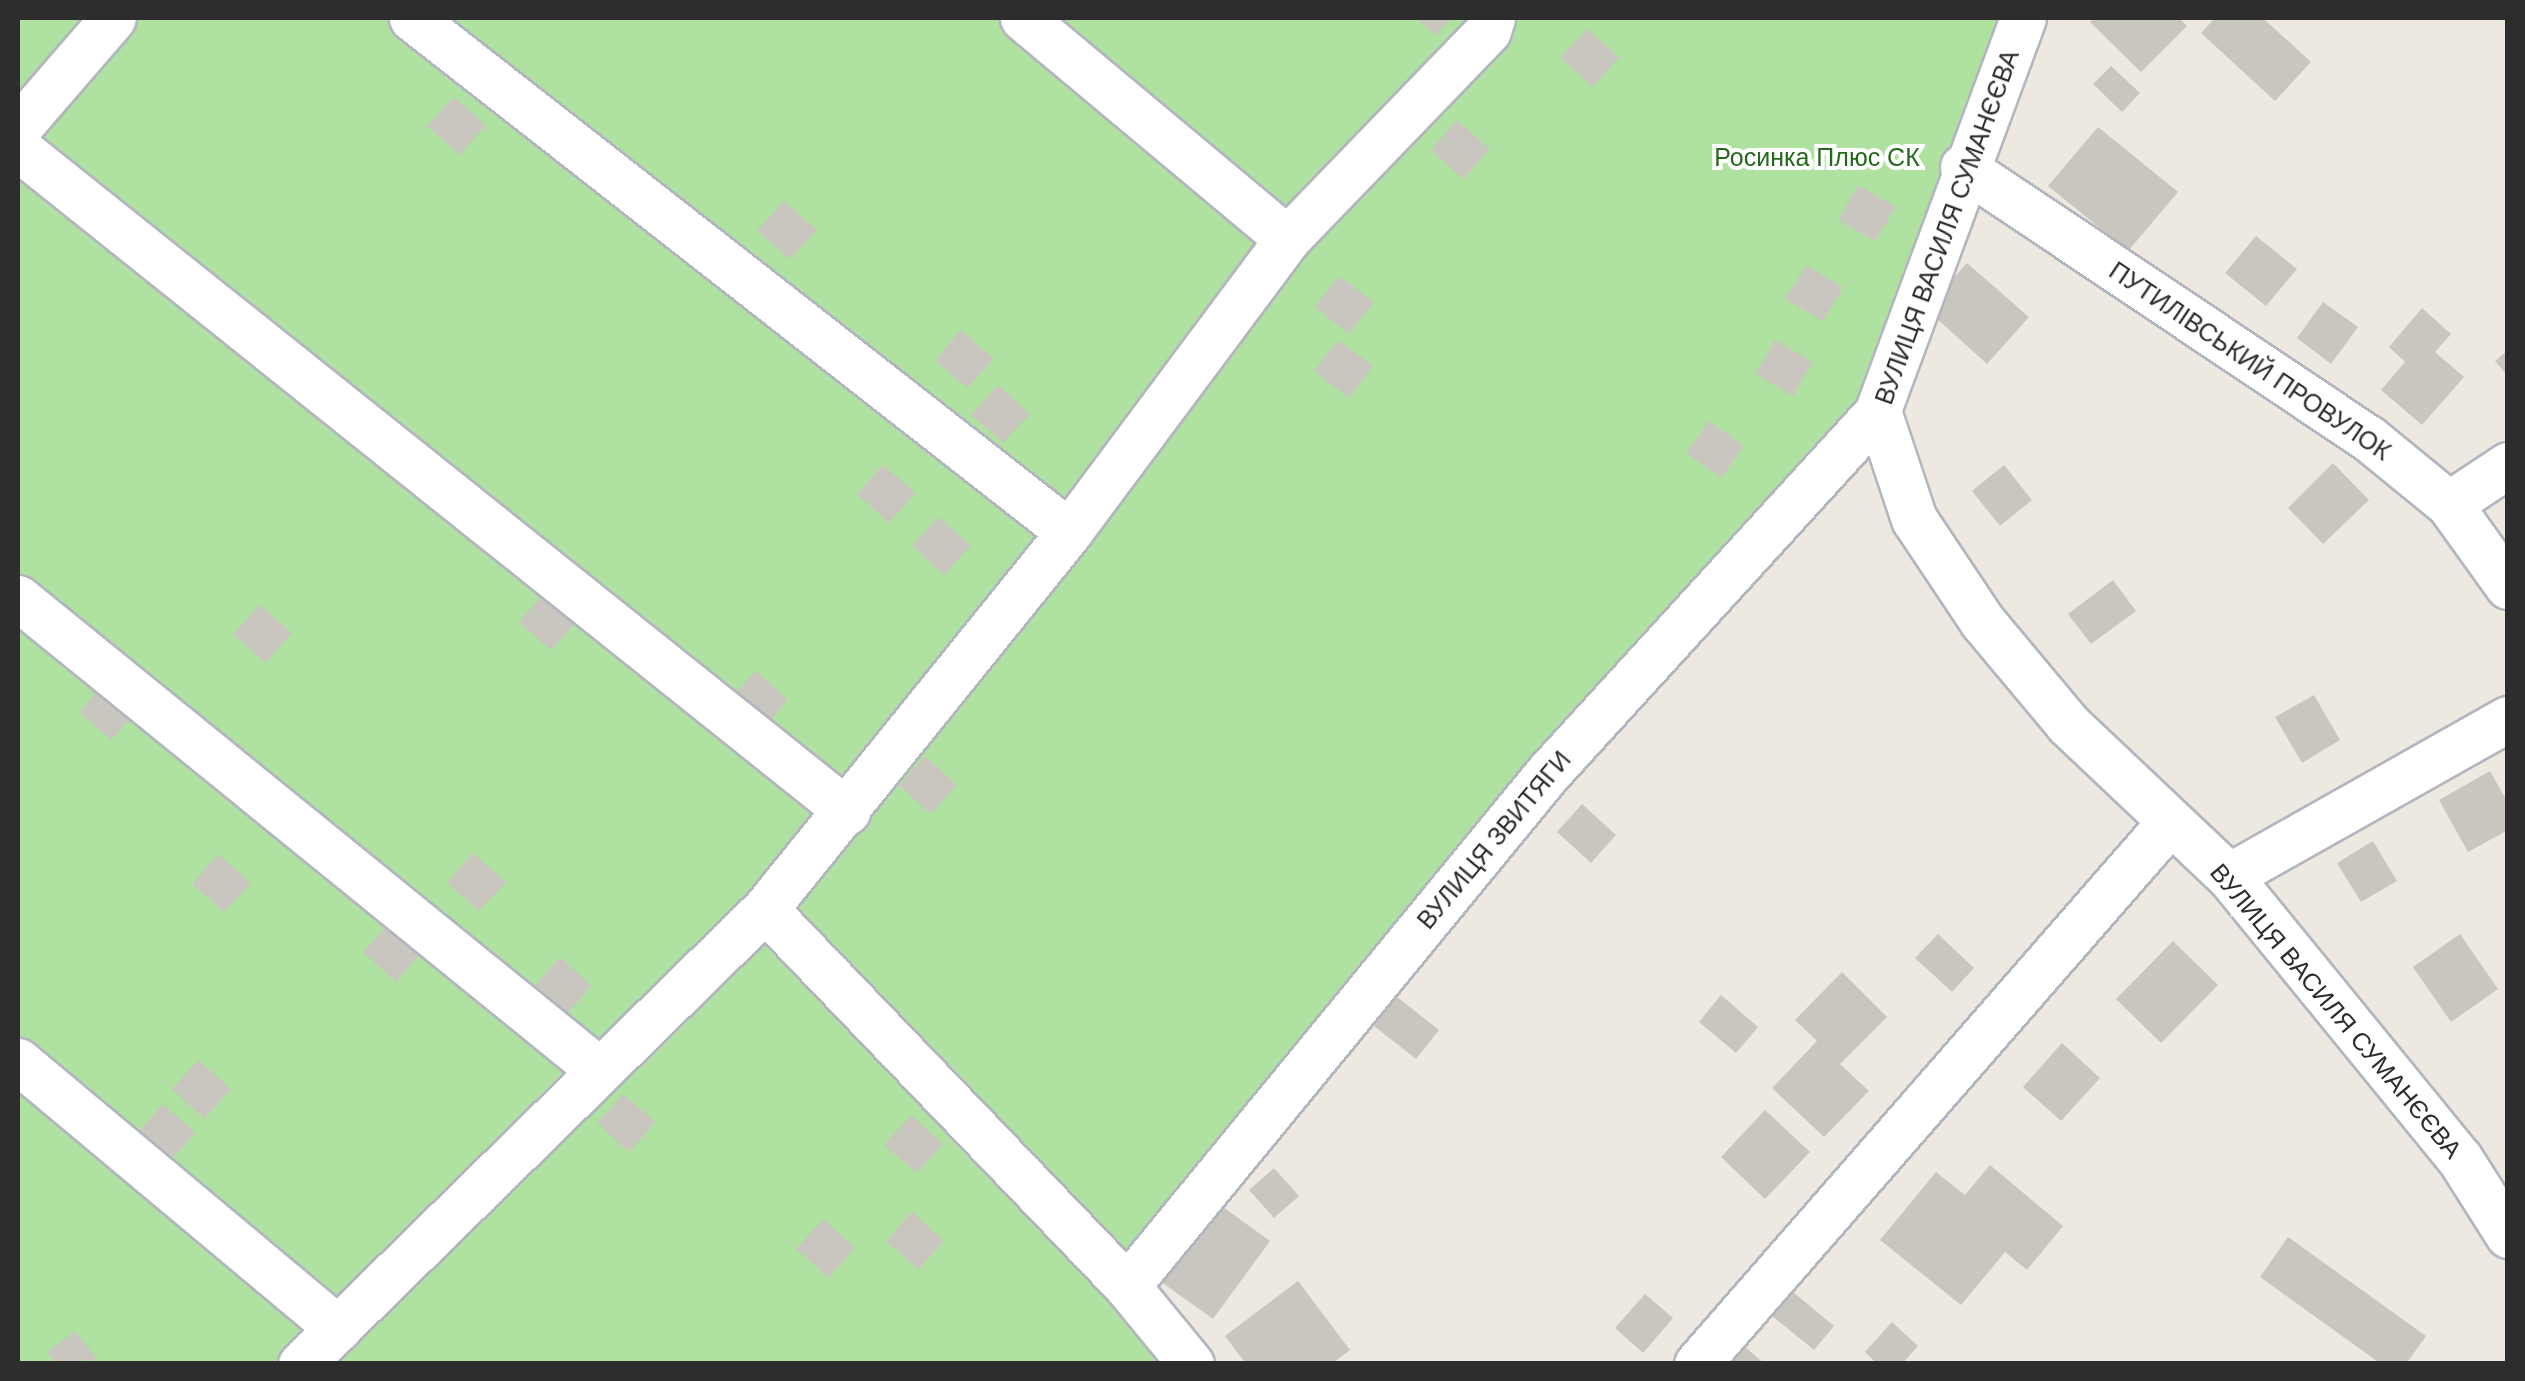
<!DOCTYPE html>
<meta charset="utf-8">
<style>
body{margin:0}
#map{position:relative;width:2525px;height:1381px;overflow:hidden;background:#eee9e0;font-family:Helvetica,sans-serif}
div>[style]{position:absolute}
.green>*{inset:0;background:#afe1a0}
.building>*{inset:0;background:#c9c6bf}
.roads{filter:drop-shadow(2px 0 #b3b5bf) drop-shadow(-2px 0 #b3b5bf) drop-shadow(0 2px #b3b5bf) drop-shadow(0 -2px #b3b5bf)}
.minor>*{height:45px;margin:-22.5px;padding:0 22.5px;transform-origin:22.5px;border-radius:22.5px;background:#fff}
span{translate:-50% -50%;white-space:nowrap;text-align:center;line-height:1.15;-webkit-text-stroke:8px #fff;paint-order:stroke}
.park-label{font-size:25px;color:#26681e}
.street-label{font-size:25px;color:#2d2d2d}
.frame{position:absolute;inset:0;border:20px solid #2d2d2d;pointer-events:none}
</style>
<div id="map">
<div class="green">
<i style="clip-path:polygon(18px 18px,2023px 18px,1878px 411px,1127px 1285px,1191px 1364px,18px 1363px)"></i>
</div>
<div class="building">
<i style="clip-path:polygon(1416px 18px,1452px 18px,1436px 35px)"></i>
<i style="clip-path:polygon(2095px 18px,2179px 18px,2187px 26px,2141px 72px,2090px 22px)"></i>
<i style="clip-path:polygon(2215px 18px,2263px 18px,2311px 62px,2275px 101px,2201px 33px)"></i>
<i style="clip-path:polygon(1587px 29px,1619px 57px,1593px 87px,1560px 58px)"></i>
<i style="clip-path:polygon(2111px 66px,2140px 93px,2122px 112px,2093px 84px)"></i>
<i style="clip-path:polygon(454px 97px,486px 125px,460px 155px,427px 126px)"></i>
<i style="clip-path:polygon(1457px 120px,1490px 149px,1463px 179px,1431px 150px)"></i>
<i style="clip-path:polygon(2098px 127px,2178px 192px,2128px 251px,2048px 186px)"></i>
<i style="clip-path:polygon(1858px 185px,1896px 207px,1875px 241px,1838px 220px)"></i>
<i style="clip-path:polygon(784px 201px,817px 230px,790px 259px,757px 231px)"></i>
<i style="clip-path:polygon(2256px 236px,2297px 269px,2266px 306px,2225px 273px)"></i>
<i style="clip-path:polygon(1967px 263px,2029px 317px,1987px 364px,1926px 309px)"></i>
<i style="clip-path:polygon(1806px 265px,1843px 287px,1823px 321px,1785px 299px)"></i>
<i style="clip-path:polygon(1339px 276px,1374px 302px,1349px 334px,1315px 307px)"></i>
<i style="clip-path:polygon(2323px 302px,2358px 327px,2331px 364px,2297px 338px)"></i>
<i style="clip-path:polygon(2422px 308px,2451px 334px,2435px 352px,2464px 377px,2422px 425px,2381px 390px,2405px 362px,2389px 347px)"></i>
<i style="clip-path:polygon(961px 330px,994px 359px,967px 388px,935px 360px)"></i>
<i style="clip-path:polygon(1338px 340px,1373px 366px,1349px 398px,1314px 371px)"></i>
<i style="clip-path:polygon(1775px 340px,1813px 362px,1793px 396px,1755px 374px)"></i>
<i style="clip-path:polygon(2508px 350px,2508px 376px,2495px 361px)"></i>
<i style="clip-path:polygon(998px 385px,1030px 414px,1003px 443px,971px 415px)"></i>
<i style="clip-path:polygon(1709px 421px,1744px 446px,1721px 478px,1686px 453px)"></i>
<i style="clip-path:polygon(2333px 463px,2369px 500px,2323px 544px,2288px 508px)"></i>
<i style="clip-path:polygon(883px 465px,916px 493px,889px 523px,857px 494px)"></i>
<i style="clip-path:polygon(2004px 465px,2032px 500px,2000px 526px,1972px 491px)"></i>
<i style="clip-path:polygon(938px 517px,971px 545px,944px 575px,912px 546px)"></i>
<i style="clip-path:polygon(2113px 580px,2136px 611px,2091px 644px,2068px 614px)"></i>
<i style="clip-path:polygon(546px 591px,578px 621px,551px 650px,519px 622px)"></i>
<i style="clip-path:polygon(260px 605px,292px 633px,266px 663px,233px 634px)"></i>
<i style="clip-path:polygon(756px 671px,788px 700px,762px 730px,729px 700px)"></i>
<i style="clip-path:polygon(105px 682px,138px 711px,111px 740px,79px 712px)"></i>
<i style="clip-path:polygon(2314px 695px,2340px 740px,2302px 763px,2275px 717px)"></i>
<i style="clip-path:polygon(925px 756px,957px 785px,931px 814px,899px 786px)"></i>
<i style="clip-path:polygon(2490px 771px,2508px 803px,2508px 830px,2468px 852px,2439px 800px)"></i>
<i style="clip-path:polygon(1582px 804px,1616px 835px,1591px 863px,1557px 832px)"></i>
<i style="clip-path:polygon(2373px 841px,2397px 881px,2361px 902px,2337px 863px)"></i>
<i style="clip-path:polygon(473px 853px,506px 882px,479px 911px,447px 883px)"></i>
<i style="clip-path:polygon(218px 854px,251px 883px,224px 912px,192px 884px)"></i>
<i style="clip-path:polygon(390px 923px,422px 952px,396px 982px,363px 952px)"></i>
<i style="clip-path:polygon(1938px 934px,1974px 968px,1952px 992px,1915px 958px)"></i>
<i style="clip-path:polygon(2460px 934px,2498px 989px,2451px 1022px,2413px 967px)"></i>
<i style="clip-path:polygon(2173px 941px,2218px 985px,2161px 1043px,2116px 999px)"></i>
<i style="clip-path:polygon(560px 957px,592px 986px,565px 1016px,534px 987px)"></i>
<i style="clip-path:polygon(1842px 972px,1887px 1017px,1840px 1064px,1869px 1091px,1824px 1137px,1772px 1088px,1817px 1041px,1795px 1020px)"></i>
<i style="clip-path:polygon(1721px 995px,1758px 1027px,1736px 1053px,1699px 1022px)"></i>
<i style="clip-path:polygon(1397px 997px,1439px 1030px,1416px 1059px,1374px 1026px)"></i>
<i style="clip-path:polygon(2062px 1043px,2100px 1078px,2061px 1121px,2023px 1087px)"></i>
<i style="clip-path:polygon(198px 1060px,231px 1089px,204px 1119px,172px 1089px)"></i>
<i style="clip-path:polygon(623px 1094px,656px 1122px,629px 1152px,597px 1123px)"></i>
<i style="clip-path:polygon(163px 1104px,196px 1133px,169px 1162px,137px 1134px)"></i>
<i style="clip-path:polygon(1765px 1110px,1810px 1152px,1765px 1199px,1721px 1157px)"></i>
<i style="clip-path:polygon(911px 1115px,943px 1144px,917px 1173px,884px 1145px)"></i>
<i style="clip-path:polygon(1990px 1165px,2063px 1226px,2027px 1270px,2005px 1252px,1961px 1305px,1880px 1240px,1936px 1172px,1965px 1195px)"></i>
<i style="clip-path:polygon(1274px 1168px,1299px 1196px,1274px 1218px,1249px 1190px)"></i>
<i style="clip-path:polygon(1216px 1202px,1270px 1241px,1213px 1319px,1160px 1281px)"></i>
<i style="clip-path:polygon(912px 1212px,944px 1241px,918px 1270px,886px 1241px)"></i>
<i style="clip-path:polygon(823px 1219px,855px 1248px,829px 1278px,796px 1249px)"></i>
<i style="clip-path:polygon(2288px 1237px,2426px 1336px,2406px 1364px,2381px 1364px,2260px 1277px)"></i>
<i style="clip-path:polygon(1298px 1281px,1350px 1350px,1332px 1364px,1246px 1364px,1225px 1336px)"></i>
<i style="clip-path:polygon(1786px 1286px,1834px 1326px,1814px 1350px,1766px 1311px)"></i>
<i style="clip-path:polygon(1645px 1294px,1673px 1318px,1643px 1353px,1615px 1328px)"></i>
<i style="clip-path:polygon(1892px 1322px,1918px 1346px,1902px 1364px,1877px 1364px,1865px 1352px)"></i>
<i style="clip-path:polygon(75px 1331px,97px 1359px,56px 1364px,47px 1352px)"></i>
<i style="clip-path:polygon(1744px 1346px,1765px 1364px,1730px 1364px)"></i>
</div>
<div class="roads">
<div class="minor">
<i style="left:412px;top:18px;width:834px;rotate:38.04deg"></i>
<i style="left:1023px;top:18px;width:344px;rotate:39.9deg"></i>
<i style="left:2023px;top:18px;width:419px;rotate:110.3deg"></i>
<i style="left:1878px;top:411px;width:114px;rotate:71.6deg"></i>
<i style="left:1914px;top:519px;width:123px;rotate:56.3deg"></i>
<i style="left:1982px;top:621px;width:134px;rotate:50.1deg"></i>
<i style="left:2068px;top:724px;width:221px;rotate:43.4deg"></i>
<i style="left:2229px;top:876px;width:365px;rotate:50.8deg"></i>
<i style="left:2460px;top:1159px;width:90px;rotate:57.7deg"></i>
<i style="left:18px;top:128px;width:145px;rotate:-49.2deg"></i>
<i style="left:18px;top:148px;width:1062px;rotate:38.65deg"></i>
<i style="left:1963px;top:167px;width:486px;rotate:33.8deg"></i>
<i style="left:2367px;top:437px;width:106px;rotate:39.3deg"></i>
<i style="left:2449px;top:504px;width:101px;rotate:54.3deg"></i>
<i style="left:2449px;top:504px;width:71px;rotate:-33.5deg"></i>
<i style="left:18px;top:598px;width:749px;rotate:39.09deg"></i>
<i style="left:2229px;top:876px;width:320px;rotate:-29.4deg"></i>
<i style="left:765px;top:909px;width:523px;rotate:46.16deg"></i>
<i style="left:1127px;top:1286px;width:101px;rotate:50.6deg"></i>
<i style="left:18px;top:1061px;width:417px;rotate:39.9deg"></i>
<i style="left:1127px;top:1286px;width:662px;rotate:-50.64deg"></i>
<i style="left:1547px;top:774px;width:491px;rotate:-47.6deg"></i>
<i style="left:301px;top:1364px;width:650px;rotate:-44.44deg"></i>
<i style="left:765px;top:909px;width:484px;rotate:-51.1deg"></i>
<i style="left:1069px;top:532px;width:365px;rotate:-53.3deg"></i>
<i style="left:1287px;top:239px;width:289px;rotate:-46deg"></i>
<i style="left:1488px;top:31px;width:14px;rotate:-73deg"></i>
<i style="left:1697px;top:1364px;width:719px;rotate:-48.89deg"></i>
</div>
</div>
<div class="park-label">
<span style="left:1817px;top:157px">Росинка Плюс СК</span>
</div>
<div class="street-label">
<span style="left:1947px;top:227px;rotate:-70deg">ВУЛИЦЯ ВАСИЛЯ СУМАНЄЄВА</span>
<span style="left:2250px;top:361px;rotate:34deg">ПУТИЛІВСЬКИЙ ПРОВУЛОК</span>
<span style="left:1494px;top:840px;rotate:-50deg">ВУЛИЦЯ ЗВИТЯГИ</span>
<span style="left:2336px;top:1011px;rotate:50deg">ВУЛИЦЯ ВАСИЛЯ СУМАНЄЄВА</span>
</div>
<div class="frame"></div>
</div>
